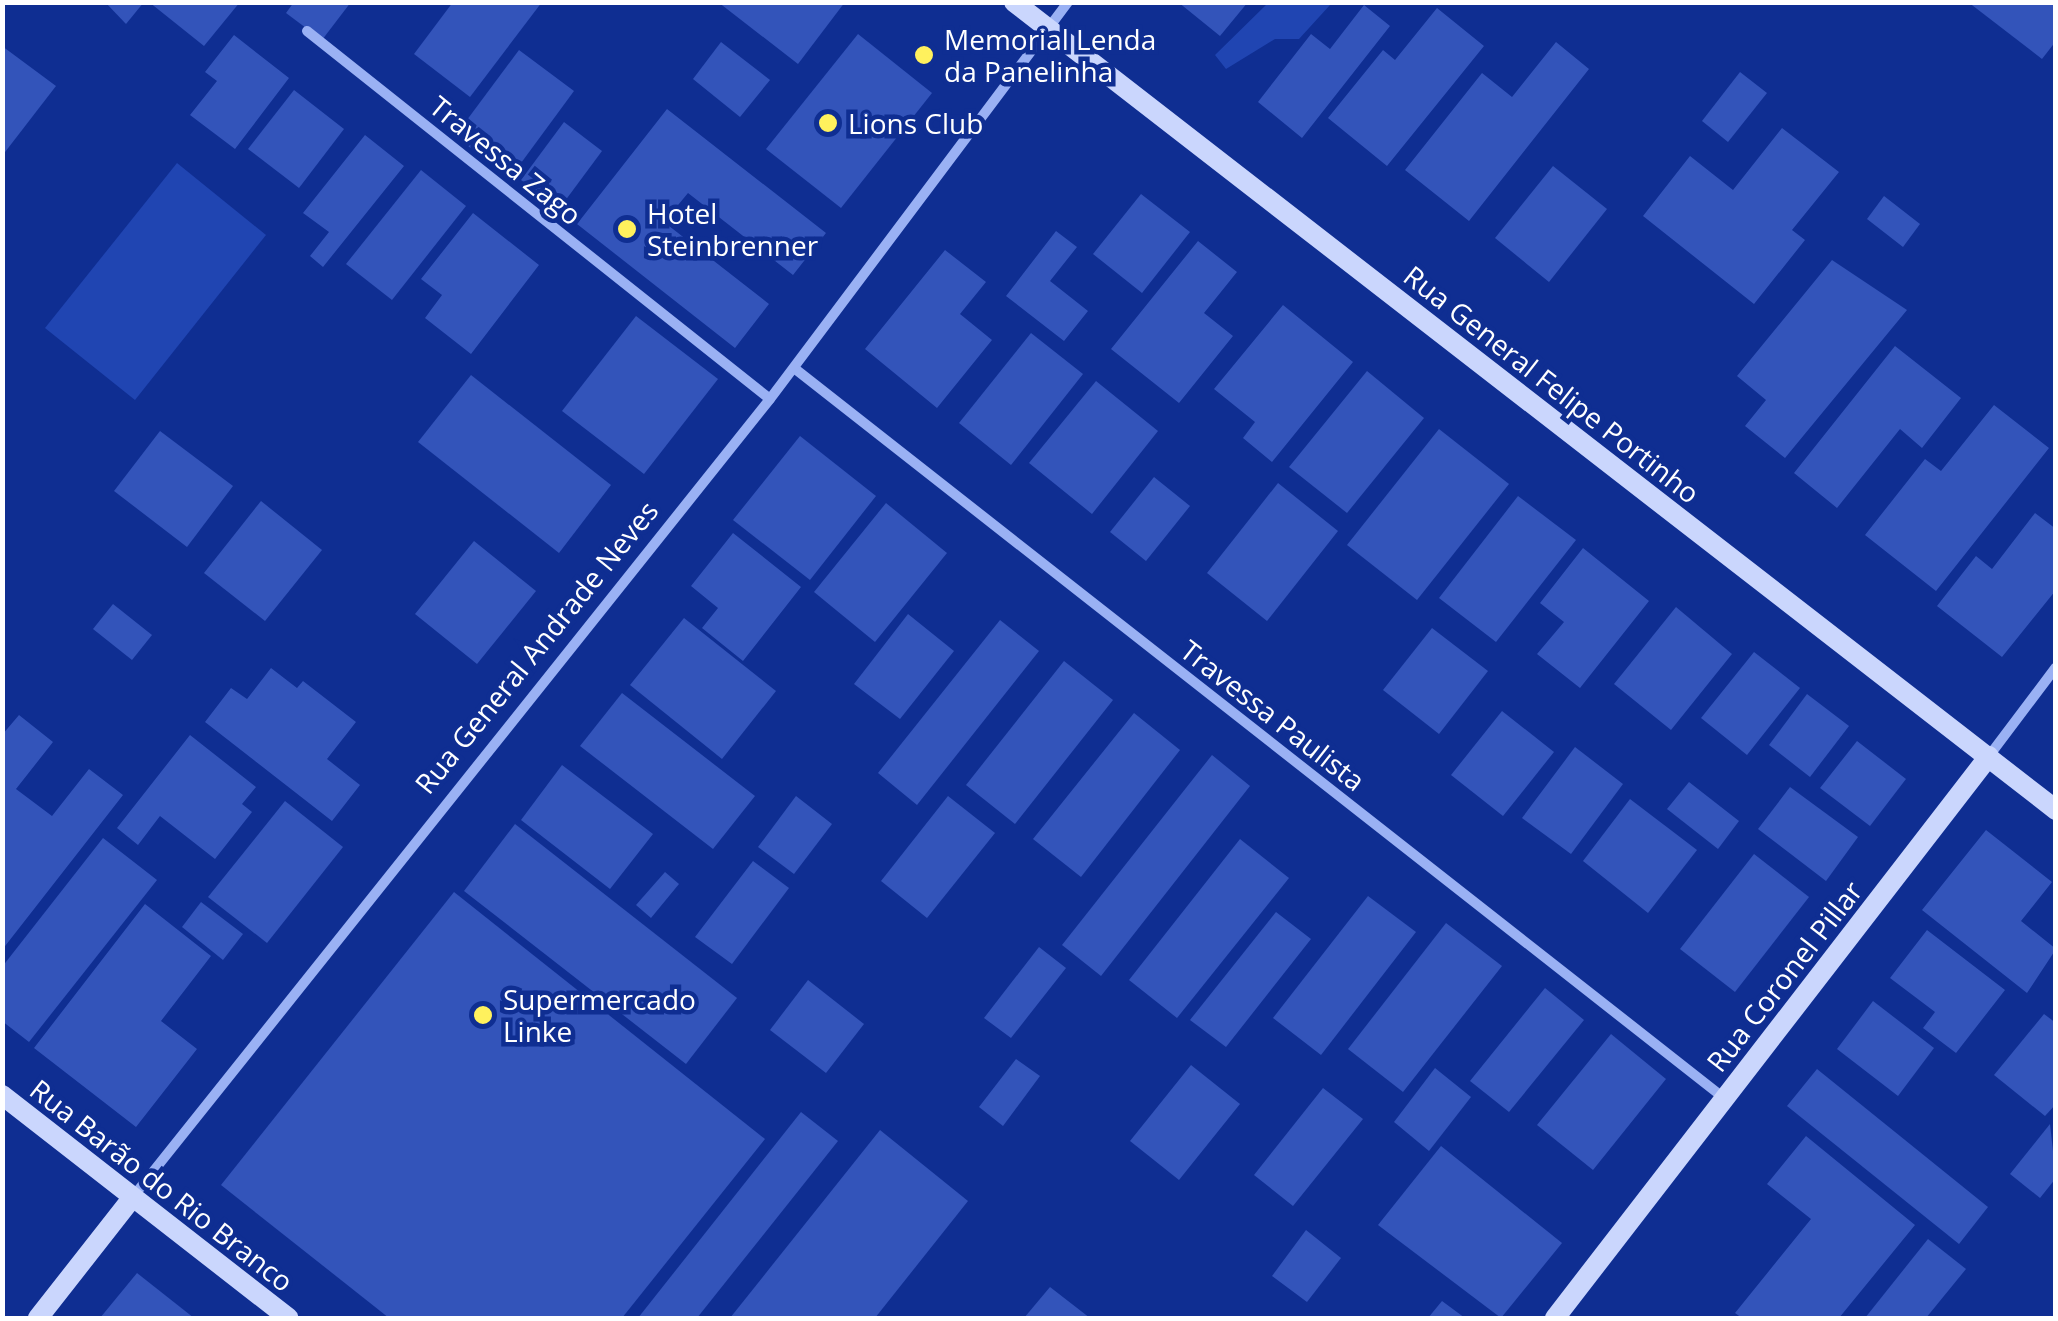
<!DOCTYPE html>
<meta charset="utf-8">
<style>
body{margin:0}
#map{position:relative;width:2058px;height:1321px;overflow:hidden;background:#0f2e92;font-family:"Open Sans",sans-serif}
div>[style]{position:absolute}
.green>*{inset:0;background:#2045b2}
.building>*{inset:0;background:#3354ba}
.street>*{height:10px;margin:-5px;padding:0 5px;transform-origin:5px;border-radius:5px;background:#9ab1f4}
.secondary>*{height:20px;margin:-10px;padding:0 10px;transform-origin:10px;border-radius:10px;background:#cad6fd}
.dots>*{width:28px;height:28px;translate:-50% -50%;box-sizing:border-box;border:5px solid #0f2e92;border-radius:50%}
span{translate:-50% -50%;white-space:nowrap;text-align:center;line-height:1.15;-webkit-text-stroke:9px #0f2e92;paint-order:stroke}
.poi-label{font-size:28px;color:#fff}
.left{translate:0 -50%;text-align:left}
.street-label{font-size:28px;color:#fff}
.frame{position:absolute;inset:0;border:5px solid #fff;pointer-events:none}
</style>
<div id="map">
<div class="green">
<i style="clip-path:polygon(1268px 3px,1268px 2px,1358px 3px,1330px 5px,1299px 39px,1275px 39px,1226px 69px,1215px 55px)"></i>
<i style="clip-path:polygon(177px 163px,266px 235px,135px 400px,45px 328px)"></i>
</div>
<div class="building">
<i style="clip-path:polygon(105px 2px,144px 2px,126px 24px)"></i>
<i style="clip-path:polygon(149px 2px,240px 2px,204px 46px)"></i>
<i style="clip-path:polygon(294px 2px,351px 2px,322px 40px,286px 13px)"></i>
<i style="clip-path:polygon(453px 2px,542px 2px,470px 97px,414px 54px)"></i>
<i style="clip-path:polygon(718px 2px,845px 2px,798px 64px)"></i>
<i style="clip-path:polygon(1178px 2px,1248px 2px,1220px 36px)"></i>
<i style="clip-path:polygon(1968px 2px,2056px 2px,2056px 41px,2042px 59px)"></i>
<i style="clip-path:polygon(1364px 5px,1390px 26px,1302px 138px,1258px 102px,1311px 34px,1330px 49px)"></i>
<i style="clip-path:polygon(1437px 8px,1484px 46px,1387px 166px,1328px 118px,1383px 50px,1395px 60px)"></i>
<i style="clip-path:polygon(858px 34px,932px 93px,841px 208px,766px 149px)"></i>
<i style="clip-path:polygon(234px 35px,289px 78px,235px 149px,190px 115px,217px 81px,205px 72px)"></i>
<i style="clip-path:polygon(721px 42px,770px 80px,740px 117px,693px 79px)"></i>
<i style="clip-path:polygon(1556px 42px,1589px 69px,1469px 221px,1405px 170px,1482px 73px,1512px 97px)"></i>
<i style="clip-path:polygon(2px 46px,56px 86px,2px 156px)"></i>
<i style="clip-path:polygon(519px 50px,574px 91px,510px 178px,455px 136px)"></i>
<i style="clip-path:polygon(1740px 72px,1767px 93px,1728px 142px,1702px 121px)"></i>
<i style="clip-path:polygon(294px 90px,344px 129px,299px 188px,248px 149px)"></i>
<i style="clip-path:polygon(667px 109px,826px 233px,793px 275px,688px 193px,664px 222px,769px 304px,735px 348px,577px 224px)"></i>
<i style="clip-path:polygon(564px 122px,602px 151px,559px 209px,521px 180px)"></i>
<i style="clip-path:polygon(1782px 128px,1839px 172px,1792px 230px,1805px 240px,1754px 304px,1643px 216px,1690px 156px,1733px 190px)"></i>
<i style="clip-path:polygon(365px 135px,404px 166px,323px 267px,310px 256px,329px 232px,303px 213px)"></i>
<i style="clip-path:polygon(1553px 166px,1607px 209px,1549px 282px,1495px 238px)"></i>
<i style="clip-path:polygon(421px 170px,466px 206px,392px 300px,346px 264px)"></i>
<i style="clip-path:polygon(1141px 194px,1190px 232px,1142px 293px,1093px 254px)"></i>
<i style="clip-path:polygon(1884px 196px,1920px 224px,1903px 247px,1867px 219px)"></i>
<i style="clip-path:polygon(473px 213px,539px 265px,471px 354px,425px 318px,442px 295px,421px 279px)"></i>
<i style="clip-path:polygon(1056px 231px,1077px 247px,1050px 281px,1088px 311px,1064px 341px,1006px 296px)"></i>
<i style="clip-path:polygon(1198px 241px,1237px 272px,1204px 313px,1233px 336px,1179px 403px,1111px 349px)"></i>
<i style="clip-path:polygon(945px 250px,986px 282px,960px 314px,992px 340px,937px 408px,865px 349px)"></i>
<i style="clip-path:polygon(1832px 260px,1907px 310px,1785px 458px,1745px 426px,1766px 400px,1737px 376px)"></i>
<i style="clip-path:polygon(1283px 305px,1353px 362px,1272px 462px,1243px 438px,1255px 422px,1214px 389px)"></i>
<i style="clip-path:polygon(636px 316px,718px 379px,644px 474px,562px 411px)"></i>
<i style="clip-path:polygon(1031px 333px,1083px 374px,1011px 465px,959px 423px)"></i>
<i style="clip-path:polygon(1895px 346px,1961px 398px,1922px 448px,1900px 429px,1837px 508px,1794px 473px)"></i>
<i style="clip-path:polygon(1367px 371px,1424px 418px,1347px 513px,1289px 467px)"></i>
<i style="clip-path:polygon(471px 375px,611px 485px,559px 553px,418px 442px)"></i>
<i style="clip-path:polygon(1096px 381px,1158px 431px,1092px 514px,1029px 463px)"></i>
<i style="clip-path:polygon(1994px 405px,2049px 448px,1936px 591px,1865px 535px,1925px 459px,1941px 471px)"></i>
<i style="clip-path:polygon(1439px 429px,1509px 484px,1417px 600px,1347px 545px)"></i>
<i style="clip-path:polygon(160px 431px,233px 486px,187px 547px,114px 491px)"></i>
<i style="clip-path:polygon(800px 436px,876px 496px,810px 580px,733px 520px)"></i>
<i style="clip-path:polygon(1154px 477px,1190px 506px,1146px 561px,1110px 532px)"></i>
<i style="clip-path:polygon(1278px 483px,1338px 531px,1267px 621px,1207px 573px)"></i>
<i style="clip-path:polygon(1518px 496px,1576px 540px,1496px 642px,1439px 598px)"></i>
<i style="clip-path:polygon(261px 501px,322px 550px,265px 621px,204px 573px)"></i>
<i style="clip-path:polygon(886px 503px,947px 553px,875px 642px,814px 592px)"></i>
<i style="clip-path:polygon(2035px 513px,2056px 529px,2056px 590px,2002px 657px,1937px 606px,1976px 556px,1992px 569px)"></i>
<i style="clip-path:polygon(733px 533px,801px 587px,743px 661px,702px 628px,718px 608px,691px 586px)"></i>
<i style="clip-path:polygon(474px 541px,536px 591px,477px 664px,415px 614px)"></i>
<i style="clip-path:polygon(1583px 548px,1649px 601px,1580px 688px,1537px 654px,1564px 622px,1540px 603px)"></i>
<i style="clip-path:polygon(113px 604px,152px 635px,132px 660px,93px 629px)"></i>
<i style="clip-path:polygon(1676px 607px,1732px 654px,1671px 730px,1614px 684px)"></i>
<i style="clip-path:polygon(908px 614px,954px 651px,900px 719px,854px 684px)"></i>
<i style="clip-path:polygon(684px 618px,776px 691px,722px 759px,630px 685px)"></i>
<i style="clip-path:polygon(1000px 620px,1039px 651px,917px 805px,878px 773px)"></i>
<i style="clip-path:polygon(1432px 628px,1488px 671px,1439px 734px,1383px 690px)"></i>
<i style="clip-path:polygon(1754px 652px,1800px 688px,1747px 755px,1701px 718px)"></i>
<i style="clip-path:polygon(1064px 661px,1113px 700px,1015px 824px,966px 785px)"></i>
<i style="clip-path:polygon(271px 668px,297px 688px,303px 681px,356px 722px,327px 759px,360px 785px,332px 821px,205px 722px,231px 688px,247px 699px)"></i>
<i style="clip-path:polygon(622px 693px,755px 796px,713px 849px,580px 746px)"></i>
<i style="clip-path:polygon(1807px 694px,1849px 726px,1810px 777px,1769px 745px)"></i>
<i style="clip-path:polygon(1502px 711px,1554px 752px,1503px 816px,1451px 775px)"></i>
<i style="clip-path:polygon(1134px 713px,1180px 750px,1081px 877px,1033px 839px)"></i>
<i style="clip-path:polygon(19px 715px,53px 742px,16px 789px,52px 816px,89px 769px,123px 795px,2px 950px,2px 735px)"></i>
<i style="clip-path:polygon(190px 735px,256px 787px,242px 804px,252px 812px,215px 859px,160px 816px,138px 845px,117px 828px)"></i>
<i style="clip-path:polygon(1857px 741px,1906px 779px,1870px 826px,1820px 788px)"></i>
<i style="clip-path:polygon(1575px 747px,1623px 784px,1571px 854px,1522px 818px)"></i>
<i style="clip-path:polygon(1212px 755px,1250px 786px,1101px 976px,1062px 945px)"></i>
<i style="clip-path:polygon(562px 765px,653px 834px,610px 889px,521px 820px)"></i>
<i style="clip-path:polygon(1689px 782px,1739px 821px,1718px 849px,1667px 809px)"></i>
<i style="clip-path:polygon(1790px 787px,1858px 837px,1826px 881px,1758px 829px)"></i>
<i style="clip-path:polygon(796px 796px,832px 824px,794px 874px,758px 847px)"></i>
<i style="clip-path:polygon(948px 796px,995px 833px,927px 918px,881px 881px)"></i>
<i style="clip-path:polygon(1630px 799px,1697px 850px,1648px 913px,1583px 861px)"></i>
<i style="clip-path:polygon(285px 801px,343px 847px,267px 943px,208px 897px)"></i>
<i style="clip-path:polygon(515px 824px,737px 998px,686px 1064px,464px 891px)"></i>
<i style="clip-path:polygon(1986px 830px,2052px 882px,2021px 921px,2056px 949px,2027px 993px,1922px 910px)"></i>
<i style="clip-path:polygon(103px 838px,157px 880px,29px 1042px,2px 1021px,2px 967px)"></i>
<i style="clip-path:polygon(1240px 839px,1289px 878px,1177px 1018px,1129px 980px)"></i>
<i style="clip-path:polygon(1754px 854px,1809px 897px,1735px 992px,1680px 949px)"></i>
<i style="clip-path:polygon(753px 861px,789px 888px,732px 964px,695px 937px)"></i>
<i style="clip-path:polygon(665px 872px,679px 884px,651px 918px,636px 905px)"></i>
<i style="clip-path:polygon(454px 892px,765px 1139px,622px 1318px,389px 1318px,221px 1185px)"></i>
<i style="clip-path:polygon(1368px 896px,1416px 932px,1321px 1055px,1273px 1018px)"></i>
<i style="clip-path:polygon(201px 902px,243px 934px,223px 960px,182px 927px)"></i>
<i style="clip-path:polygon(145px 904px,211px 956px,161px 1021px,197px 1049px,136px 1127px,34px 1048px)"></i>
<i style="clip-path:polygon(1276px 912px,1311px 939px,1226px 1047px,1190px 1020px)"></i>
<i style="clip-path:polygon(1446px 923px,1502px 966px,1403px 1092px,1348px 1049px)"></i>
<i style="clip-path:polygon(1927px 930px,2005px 990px,1956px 1053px,1923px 1028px,1935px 1012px,1890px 978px)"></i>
<i style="clip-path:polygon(1039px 947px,1066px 968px,1011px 1038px,984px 1018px)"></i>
<i style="clip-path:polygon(808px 980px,864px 1024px,826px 1073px,770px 1030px)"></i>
<i style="clip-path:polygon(1545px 988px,1584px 1020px,1509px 1112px,1470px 1081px)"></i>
<i style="clip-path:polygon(1873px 1001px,1934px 1048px,1898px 1096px,1837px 1049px)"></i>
<i style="clip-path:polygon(2044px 1014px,2056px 1023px,2056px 1104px,2045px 1116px,1994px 1075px)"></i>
<i style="clip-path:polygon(1611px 1034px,1666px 1079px,1593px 1170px,1537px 1125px)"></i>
<i style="clip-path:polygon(1016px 1059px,1040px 1076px,1003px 1126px,979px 1107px)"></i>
<i style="clip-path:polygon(1191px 1065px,1240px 1104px,1179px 1180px,1130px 1141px)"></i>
<i style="clip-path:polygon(1435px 1068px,1471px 1097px,1429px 1151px,1394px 1122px)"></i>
<i style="clip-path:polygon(1817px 1069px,1988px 1207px,1959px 1244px,1787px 1106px)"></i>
<i style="clip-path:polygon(1323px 1088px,1363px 1119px,1293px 1206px,1254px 1175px)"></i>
<i style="clip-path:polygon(801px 1112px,838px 1141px,697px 1318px,638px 1318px)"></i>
<i style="clip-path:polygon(2050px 1124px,2056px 1178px,2040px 1198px,2010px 1174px)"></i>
<i style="clip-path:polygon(880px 1130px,968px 1201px,875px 1318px,730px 1318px)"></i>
<i style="clip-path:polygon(1806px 1136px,1915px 1225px,1839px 1318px,1742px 1318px,1735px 1313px,1811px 1219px,1767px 1184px)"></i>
<i style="clip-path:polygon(1441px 1146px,1562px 1243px,1501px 1318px,1378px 1225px)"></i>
<i style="clip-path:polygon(1306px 1230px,1341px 1258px,1307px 1302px,1272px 1276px)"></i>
<i style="clip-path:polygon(1928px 1239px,1966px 1269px,1926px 1318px,1865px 1318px)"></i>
<i style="clip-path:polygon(137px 1273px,194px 1318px,100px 1318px)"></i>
<i style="clip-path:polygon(1050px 1287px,1090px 1318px,1024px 1318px)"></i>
<i style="clip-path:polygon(1442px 1301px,1465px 1318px,1428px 1318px)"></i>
</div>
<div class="street">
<i style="left:307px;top:31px;width:591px;rotate:38.48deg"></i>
<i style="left:794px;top:368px;width:1182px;rotate:38.13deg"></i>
<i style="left:1989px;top:756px;width:111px;rotate:-53deg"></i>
<i style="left:132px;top:1198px;width:1022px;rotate:-51.39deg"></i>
<i style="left:770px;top:399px;width:496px;rotate:-53.1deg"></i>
</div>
<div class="secondary">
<i style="left:1014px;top:2px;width:1319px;rotate:37.79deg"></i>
<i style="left:2px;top:1095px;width:363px;rotate:37.9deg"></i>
<i style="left:38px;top:1318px;width:152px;rotate:-51.9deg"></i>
<i style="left:1555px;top:1318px;width:710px;rotate:-52.32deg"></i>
</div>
<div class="dots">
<i style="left:924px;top:55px;background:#fff15d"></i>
<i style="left:828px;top:123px;background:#fff15d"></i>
<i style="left:627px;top:229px;background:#fff15d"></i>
<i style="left:483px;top:1015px;background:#fff15d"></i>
</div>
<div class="poi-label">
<span class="left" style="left:944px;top:55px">Memorial Lenda<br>da Panelinha</span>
<span class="left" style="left:848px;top:123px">Lions Club</span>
<span class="left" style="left:647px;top:229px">Hotel<br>Steinbrenner</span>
<span class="left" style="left:503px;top:1015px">Supermercado<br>Linke</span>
</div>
<div class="street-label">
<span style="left:506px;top:160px;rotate:39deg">Travessa Zago</span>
<span style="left:1552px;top:384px;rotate:38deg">Rua General Felipe Portinho</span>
<span style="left:536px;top:647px;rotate:-51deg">Rua General Andrade Neves</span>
<span style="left:1273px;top:715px;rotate:38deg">Travessa Paulista</span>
<span style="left:1784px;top:976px;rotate:-52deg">Rua Coronel Pillar</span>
<span style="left:162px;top:1185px;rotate:38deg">Rua Barão do Rio Branco</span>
</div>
<div class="frame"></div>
</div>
